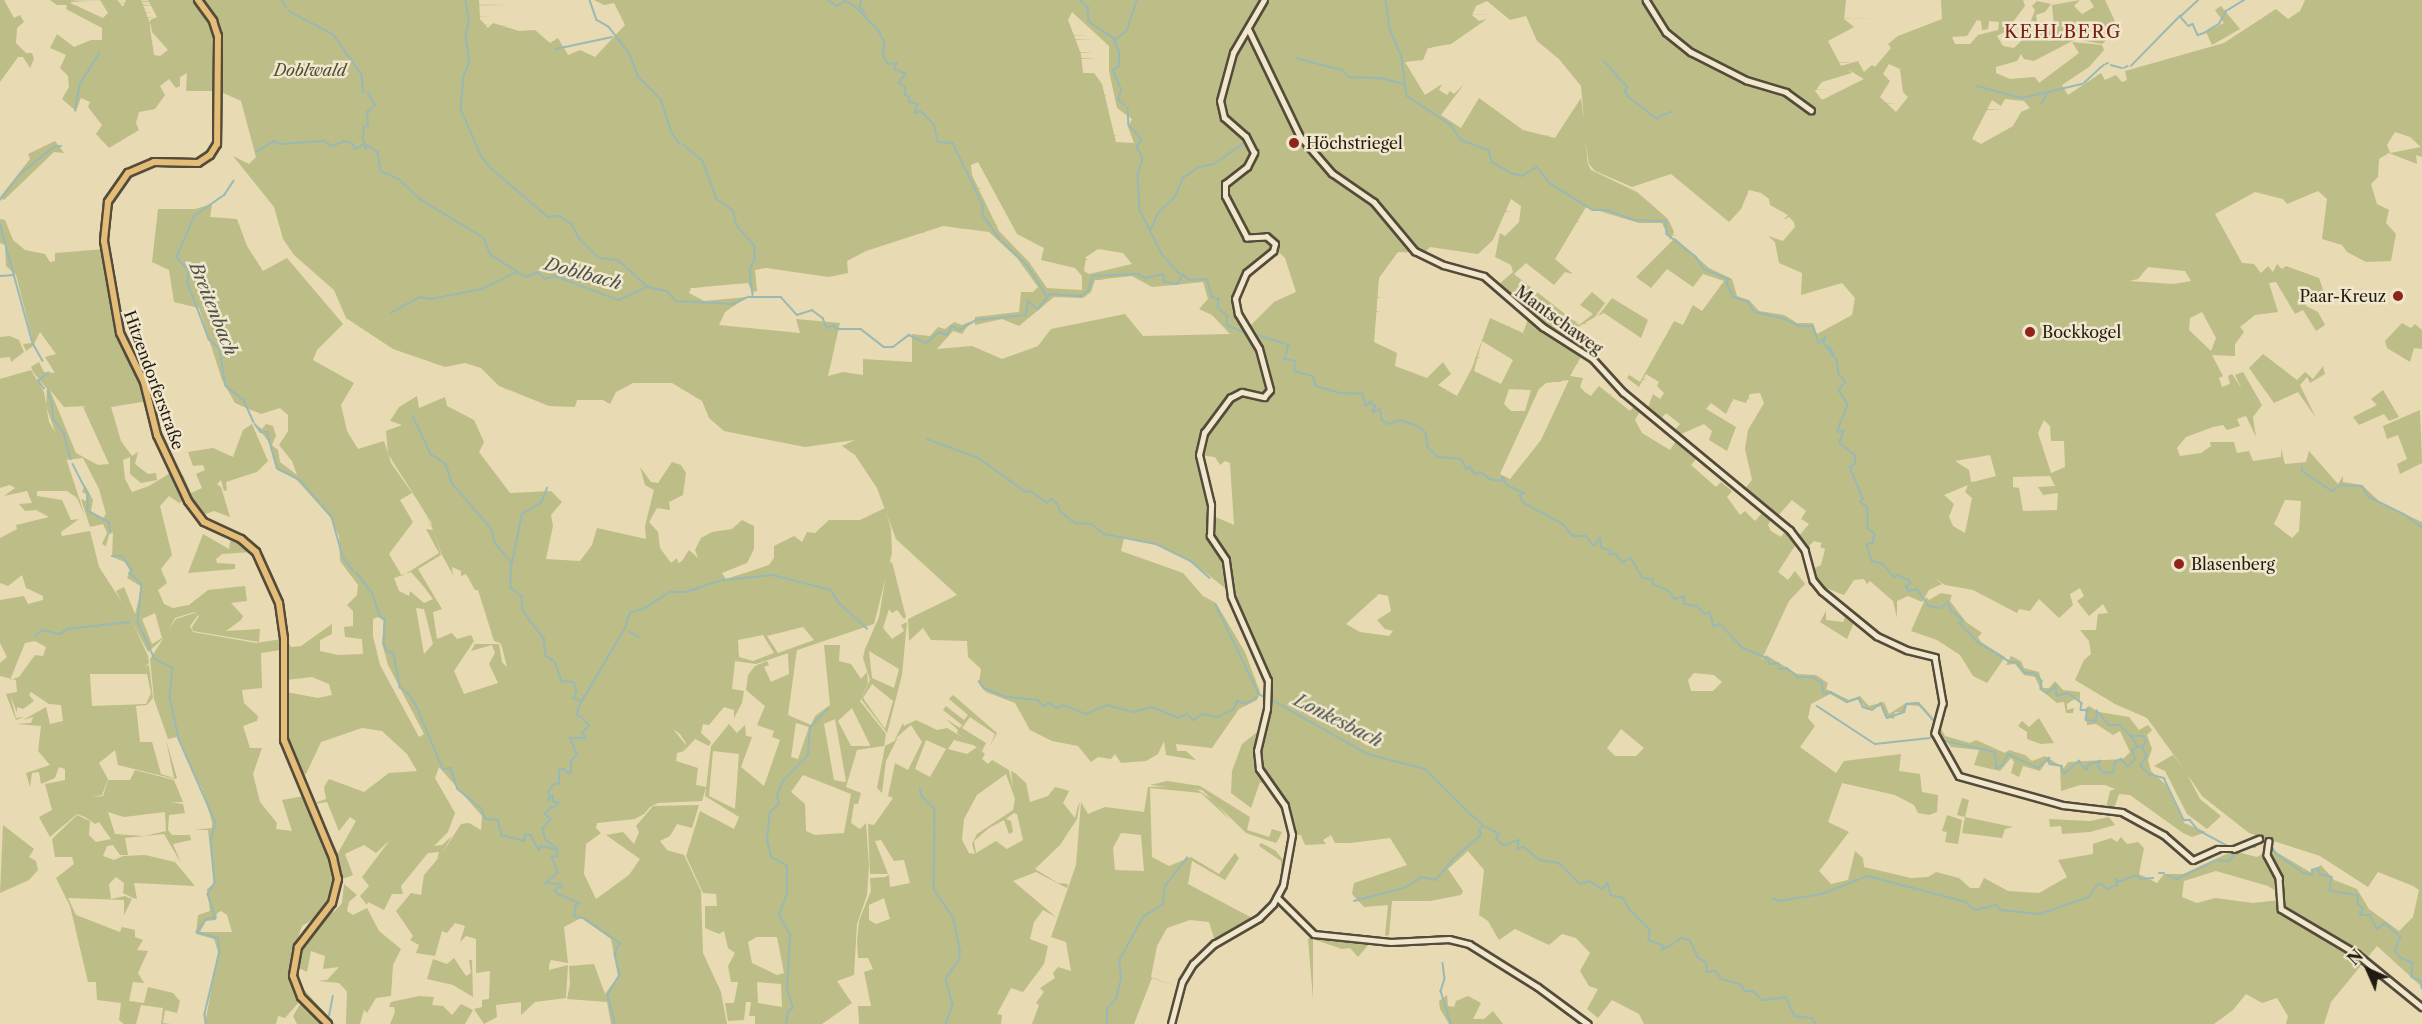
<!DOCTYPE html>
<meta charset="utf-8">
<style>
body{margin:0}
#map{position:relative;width:2422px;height:1024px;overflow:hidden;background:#e8dab2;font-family:"Libre Caslon Text",serif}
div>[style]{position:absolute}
.green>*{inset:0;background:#bdbd87}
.stream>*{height:1.5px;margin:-0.75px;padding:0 0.75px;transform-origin:0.75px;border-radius:0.75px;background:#99b9b5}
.roads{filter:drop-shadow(2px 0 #544b3a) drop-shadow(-2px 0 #544b3a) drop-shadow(0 2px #544b3a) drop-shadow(0 -2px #544b3a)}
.minor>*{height:4.5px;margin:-2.25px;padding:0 2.25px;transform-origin:2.25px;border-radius:2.25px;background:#f0e7cd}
.major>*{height:6px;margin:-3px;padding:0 3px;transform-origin:3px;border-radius:3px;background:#e4bd79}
.dots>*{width:16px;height:16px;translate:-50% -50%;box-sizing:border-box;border:3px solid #f0e7cd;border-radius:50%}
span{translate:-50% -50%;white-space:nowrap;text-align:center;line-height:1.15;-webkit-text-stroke:5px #f0e7cd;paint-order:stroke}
.park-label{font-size:16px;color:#504c35;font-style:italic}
.poi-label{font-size:16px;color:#221b12}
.left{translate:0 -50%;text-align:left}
.right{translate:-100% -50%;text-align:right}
.street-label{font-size:16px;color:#221b12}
.neighbourhood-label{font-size:18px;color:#7a1f14;letter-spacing:1.5px}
.water-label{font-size:18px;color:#4c524b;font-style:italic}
.north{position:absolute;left:2338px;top:940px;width:60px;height:60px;-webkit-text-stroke:4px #f0e7cd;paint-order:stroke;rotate:315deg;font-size:16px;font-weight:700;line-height:24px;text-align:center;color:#221b12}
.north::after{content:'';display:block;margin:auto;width:21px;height:27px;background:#221b12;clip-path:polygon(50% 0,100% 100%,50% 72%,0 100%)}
</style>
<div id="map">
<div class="green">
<i style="clip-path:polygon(0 0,4px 0,14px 18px,20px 15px,24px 22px,17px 28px,16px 43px,26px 53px,32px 53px,34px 59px,30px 68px,23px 57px,18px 57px,0 82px)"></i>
<i style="clip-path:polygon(evenodd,50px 0,71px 0,70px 3px,103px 18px,108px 13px,100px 0,117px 0,123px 7px,126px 0,141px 0,149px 21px,154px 55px,160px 56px,168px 50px,152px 32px,150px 20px,157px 17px,148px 0,479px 0,480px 19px,488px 28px,493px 23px,519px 31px,535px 30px,550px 43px,558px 38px,568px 55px,580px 50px,595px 57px,625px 25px,614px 3px,604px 5px,594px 0,1846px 0,1844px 19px,1854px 27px,1828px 41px,1841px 66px,1858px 61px,1864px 72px,1872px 65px,1875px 67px,1891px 48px,1888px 44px,1898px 36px,1942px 19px,1941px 0,2023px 0,2025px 6px,2006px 31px,1997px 36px,2003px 46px,2014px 48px,2025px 37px,2035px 10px,2032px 6px,2037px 1px,2051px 4px,2045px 12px,2036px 15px,2037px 22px,2043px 21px,2049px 32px,2054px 25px,2052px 5px,2080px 0,2074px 6px,2082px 14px,2094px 7px,2090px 0,2105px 0,2119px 30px,2102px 44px,2076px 39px,2034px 61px,2024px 59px,2021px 54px,2017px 61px,1996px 67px,1996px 73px,2010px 79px,2035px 77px,2039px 83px,2079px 53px,2072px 42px,2102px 45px,2104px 50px,2089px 67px,2062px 85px,2068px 95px,2101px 73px,2105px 80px,2116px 75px,2122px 82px,2127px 80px,2125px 71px,2224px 43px,2276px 9px,2288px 19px,2300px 11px,2305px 0,2422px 0,2422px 157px,2416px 155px,2417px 164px,2389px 153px,2379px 159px,2378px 177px,2371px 184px,2377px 204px,2389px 210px,2386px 223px,2396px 234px,2391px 261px,2366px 262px,2347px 252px,2342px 245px,2322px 239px,2327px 199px,2318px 191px,2287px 204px,2283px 199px,2255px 192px,2215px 214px,2242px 263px,2254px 264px,2261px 273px,2268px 266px,2273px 272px,2277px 264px,2282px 269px,2286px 266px,2319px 278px,2326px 298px,2324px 301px,2311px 294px,2306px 306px,2318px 312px,2325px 325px,2316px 331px,2303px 310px,2295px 314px,2276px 282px,2269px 283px,2278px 312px,2255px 315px,2240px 327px,2244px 332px,2235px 344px,2235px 356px,2212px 355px,2223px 376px,2219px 378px,2222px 387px,2230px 384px,2228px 376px,2232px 374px,2242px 389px,2235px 375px,2243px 372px,2262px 405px,2253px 417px,2256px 437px,2246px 416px,2237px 419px,2240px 426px,2227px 430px,2223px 425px,2213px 427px,2186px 437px,2177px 448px,2180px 456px,2201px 453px,2211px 446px,2210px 442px,2234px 442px,2237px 453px,2249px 451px,2253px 461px,2281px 457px,2281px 449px,2285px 464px,2306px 462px,2309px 451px,2338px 484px,2343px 476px,2343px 482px,2362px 485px,2381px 503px,2422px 522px,2422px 987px,2377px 946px,2331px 1002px,2324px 1024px,2286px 1024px,2288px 1016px,2277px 998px,2262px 1003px,2246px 994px,2233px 1010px,2214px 1024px,1644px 1024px,1639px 1014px,1612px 1000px,1598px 1018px,1587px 1009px,1598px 989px,1589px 986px,1580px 971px,1590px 953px,1576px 938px,1562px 934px,1549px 945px,1515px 929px,1499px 940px,1488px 921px,1479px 915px,1484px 870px,1468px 851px,1448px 869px,1463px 891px,1461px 895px,1430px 901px,1392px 901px,1389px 935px,1385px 936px,1388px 905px,1364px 907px,1352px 894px,1354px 883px,1407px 865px,1390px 838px,1350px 843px,1335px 843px,1331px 835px,1323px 840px,1326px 844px,1305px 845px,1301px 835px,1295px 835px,1290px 810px,1273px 789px,1260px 782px,1251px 808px,1231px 793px,1232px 771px,1242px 744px,1261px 729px,1271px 699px,1269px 682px,1230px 592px,1192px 562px,1160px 546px,1124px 538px,1121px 551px,1183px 573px,1203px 596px,1216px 603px,1245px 652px,1260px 692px,1257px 700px,1239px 709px,1212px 748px,1176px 744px,1177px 751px,1186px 751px,1196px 760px,1166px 755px,1164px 741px,1158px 754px,1146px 761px,1121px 763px,1115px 754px,1111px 759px,1098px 757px,1091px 762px,1078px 746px,1052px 741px,1030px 730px,1015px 703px,986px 692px,979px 684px,981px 669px,968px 657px,967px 641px,931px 640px,923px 628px,909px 641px,908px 619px,957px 595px,896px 539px,877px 488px,855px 455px,842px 446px,855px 440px,805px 447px,724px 431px,709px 418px,702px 401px,672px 383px,633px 383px,616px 392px,610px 404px,603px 400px,577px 400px,575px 407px,549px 406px,499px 386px,481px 368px,465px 363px,445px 367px,393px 349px,346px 318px,334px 290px,294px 255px,283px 239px,274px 207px,233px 156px,249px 164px,256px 157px,241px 101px,219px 91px,186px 91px,187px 73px,180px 77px,180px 86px,176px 88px,169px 79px,160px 86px,165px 95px,155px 109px,139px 112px,136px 123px,139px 130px,109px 148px,96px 134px,102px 125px,88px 107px,90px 102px,81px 98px,76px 111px,62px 99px,69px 87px,68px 76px,60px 68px,66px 55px,50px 48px,57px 34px,74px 47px,91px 40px,102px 40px,102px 28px,66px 9px,67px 5px,57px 5px,50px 0,1487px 1px,1510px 20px,1526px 16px,1537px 41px,1559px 59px,1581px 86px,1584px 119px,1581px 98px,1555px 138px,1523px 130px,1479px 98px,1461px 128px,1441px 115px,1464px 84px,1454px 94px,1450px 91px,1447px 95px,1439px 90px,1442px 84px,1425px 95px,1405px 62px,1423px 60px,1428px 48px,1451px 44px,1487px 19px,1479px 21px,1472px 15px,1476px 6px,1487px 1px,50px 0,1072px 12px,1109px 46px,1109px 71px,1117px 108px,1132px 119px,1128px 127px,1134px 143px,1116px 142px,1102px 84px,1094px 73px,1083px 73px,1081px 54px,1068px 20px,1072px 12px,50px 0,1977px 20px,1981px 21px,1982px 30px,1988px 29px,1989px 21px,1999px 22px,1998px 30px,1978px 35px,1970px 44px,1955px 44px,1952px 37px,1967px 36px,1977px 20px,50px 0,1889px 64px,1900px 69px,1903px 92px,1908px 97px,1896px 112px,1880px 97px,1890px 81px,1883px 74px,1889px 64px,50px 0,1847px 69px,1864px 79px,1822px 100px,1815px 91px,1822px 82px,1852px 73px,1847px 69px,50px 0,2005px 99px,2024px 101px,2030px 108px,2021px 112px,2013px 126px,1981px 144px,1972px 139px,1992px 100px,2001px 106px,2005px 99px,50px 0,2395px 132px,2410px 137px,2421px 147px,2390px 153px,2387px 145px,2395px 132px,50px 0,1585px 139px,1589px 164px,1595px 171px,1632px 187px,1671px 174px,1729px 222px,1741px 209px,1749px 190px,1761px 193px,1769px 199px,1770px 205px,1788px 215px,1783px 220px,1789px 217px,1794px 222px,1795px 227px,1783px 241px,1768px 236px,1775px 242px,1779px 263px,1802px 273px,1801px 295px,1842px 283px,1855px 298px,1852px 315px,1817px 334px,1813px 323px,1797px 323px,1784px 315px,1759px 311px,1749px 300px,1737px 296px,1732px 279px,1709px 268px,1675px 238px,1636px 277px,1651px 288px,1667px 269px,1693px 287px,1703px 274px,1724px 281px,1702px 311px,1693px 305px,1683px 325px,1674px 321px,1640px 382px,1629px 375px,1627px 378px,1639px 387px,1646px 374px,1659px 382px,1657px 386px,1664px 393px,1660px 399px,1653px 394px,1647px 410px,1660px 420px,1666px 413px,1680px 424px,1674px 431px,1679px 435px,1704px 424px,1712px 431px,1709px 440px,1727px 451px,1736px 427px,1706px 409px,1711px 403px,1726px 414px,1733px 399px,1746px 403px,1750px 394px,1760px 393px,1764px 403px,1748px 430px,1745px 449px,1752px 480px,1742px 492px,1777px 517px,1792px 500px,1806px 511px,1801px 519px,1809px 524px,1798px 537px,1806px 549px,1814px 541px,1822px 543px,1820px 547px,1825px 549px,1821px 565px,1813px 569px,1821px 586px,1844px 595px,1854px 580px,1864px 579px,1867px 584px,1870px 581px,1893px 601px,1897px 618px,1897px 601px,1908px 596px,1922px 602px,1929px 590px,1942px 584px,1933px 577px,1945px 585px,1973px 590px,2017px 613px,2019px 609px,2030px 611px,2039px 599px,2059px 618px,2073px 605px,2070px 594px,2080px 588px,2084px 596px,2077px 601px,2089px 616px,2103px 604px,2108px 613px,2098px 614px,2096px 630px,2080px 630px,2089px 641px,2091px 654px,2084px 660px,2075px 680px,2115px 704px,2147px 718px,2184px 769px,2173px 755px,2154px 766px,2165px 771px,2187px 814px,2207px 829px,2221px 816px,2200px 799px,2187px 774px,2202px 796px,2249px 833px,2320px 856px,2368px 887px,2378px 872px,2413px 886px,2419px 890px,2413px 917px,2399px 931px,2369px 909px,2357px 889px,2334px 880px,2321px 865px,2310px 872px,2271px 849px,2257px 857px,2233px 851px,2183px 874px,2164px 874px,2157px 883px,2139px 874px,2144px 848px,2138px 842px,2127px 844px,2121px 837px,2117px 842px,2111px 838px,2093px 844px,2093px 854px,2058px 860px,2067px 877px,2039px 893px,2008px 891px,1984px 878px,1979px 888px,1970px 888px,1959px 878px,1936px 872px,1928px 877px,1911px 878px,1864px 867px,1863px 858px,1855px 851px,1848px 880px,1831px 884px,1819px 871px,1849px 832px,1828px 822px,1842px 783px,1895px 795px,1914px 805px,1918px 813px,1929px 815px,1937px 812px,1938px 795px,1922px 792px,1920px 774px,1899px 771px,1901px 754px,1844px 761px,1836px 773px,1800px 747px,1815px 726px,1808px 718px,1811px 704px,1830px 694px,1847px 703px,1858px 698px,1867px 710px,1881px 706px,1885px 716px,1894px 719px,1895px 712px,1905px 713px,1907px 705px,1920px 706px,1936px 721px,1919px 702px,1906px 703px,1889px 714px,1884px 702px,1869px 706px,1860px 696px,1849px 700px,1826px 689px,1828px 683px,1816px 675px,1797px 674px,1766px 655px,1761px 661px,1789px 601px,1805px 584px,1795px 571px,1788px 580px,1778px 572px,1798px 541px,1787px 529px,1781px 537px,1771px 531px,1768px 525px,1772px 518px,1763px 512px,1755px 521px,1745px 511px,1740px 515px,1727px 497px,1732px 491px,1721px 482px,1716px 487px,1691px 465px,1698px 457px,1678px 438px,1670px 450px,1642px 433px,1635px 420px,1642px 408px,1636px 404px,1630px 411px,1599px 386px,1591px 396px,1586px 393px,1580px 387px,1583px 378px,1570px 376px,1583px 353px,1529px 316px,1523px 333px,1490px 318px,1472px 368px,1457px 396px,1438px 385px,1451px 374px,1443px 362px,1427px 378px,1395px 366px,1397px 353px,1374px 342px,1379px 278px,1398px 252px,1424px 253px,1430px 247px,1478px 254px,1493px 240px,1511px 199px,1521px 206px,1519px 222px,1505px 236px,1500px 233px,1495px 257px,1511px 265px,1513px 272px,1497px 286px,1561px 337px,1595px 317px,1605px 303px,1592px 292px,1580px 305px,1593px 314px,1579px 325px,1514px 274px,1526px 263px,1554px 285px,1565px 272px,1573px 274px,1555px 259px,1586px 207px,1639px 223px,1662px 223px,1670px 240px,1674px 232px,1668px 219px,1637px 192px,1591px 170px,1588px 164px,1585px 139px,50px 0,978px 162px,1017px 234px,1044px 248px,1041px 260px,1075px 268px,1082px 276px,1082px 290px,1047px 288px,1029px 262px,999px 231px,972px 175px,971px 165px,978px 162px,50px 0,943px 226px,989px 232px,1017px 258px,1038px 287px,1033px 292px,1021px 292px,1019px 312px,975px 317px,975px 325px,1002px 319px,1019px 326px,1054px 297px,1083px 298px,1091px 292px,1095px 280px,1132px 276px,1152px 287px,1203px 282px,1208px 299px,1199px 309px,1212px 315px,1230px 334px,1143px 336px,1125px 314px,1051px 329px,1038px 346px,1002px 359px,972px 346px,937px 349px,953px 331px,962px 334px,971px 321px,962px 325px,954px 322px,945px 329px,938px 327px,930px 336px,912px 334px,912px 362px,863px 359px,863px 375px,843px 372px,828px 376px,840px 323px,796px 319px,800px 333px,719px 325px,725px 312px,747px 297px,704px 301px,689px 293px,691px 288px,748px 283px,752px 292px,757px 291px,755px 270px,766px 268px,829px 277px,848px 273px,847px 261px,866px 251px,943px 226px,50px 0,1274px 248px,1285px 258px,1296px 292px,1274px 302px,1249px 327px,1251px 331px,1237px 314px,1235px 292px,1251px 265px,1274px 248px,50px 0,1098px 249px,1123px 253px,1132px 264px,1089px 274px,1084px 271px,1086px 257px,1098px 249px,50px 0,2148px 267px,2185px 271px,2191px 281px,2174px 284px,2129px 281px,2138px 279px,2148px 267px,50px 0,2202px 312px,2216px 338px,2211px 351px,2189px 330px,2190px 318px,2202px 312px,50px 0,1482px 341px,1513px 360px,1501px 384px,1474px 371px,1482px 341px,50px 0,1569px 380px,1541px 440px,1510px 479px,1500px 474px,1539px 389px,1546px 383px,1569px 380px,50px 0,1509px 389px,1531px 390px,1525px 411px,1511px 411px,1504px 404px,1509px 389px,50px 0,2044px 420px,2050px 426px,2051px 441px,2064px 441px,2065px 467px,2051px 473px,2038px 433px,2044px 420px,50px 0,1198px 455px,1215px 457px,1220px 465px,1225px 461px,1230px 463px,1234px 525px,1211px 515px,1198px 455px,50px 0,1990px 455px,1996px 476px,1977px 481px,1971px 482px,1969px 470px,1955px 461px,1990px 455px,50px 0,2050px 476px,2055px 486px,2038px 487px,2043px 495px,2058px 493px,2057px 510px,2023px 511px,2019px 488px,2013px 487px,2013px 477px,2050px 476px,50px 0,1968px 485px,1965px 492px,1972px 498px,1965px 533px,1953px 526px,1949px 517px,1954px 504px,1944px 495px,1968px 485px,50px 0,2285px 500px,2301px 501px,2299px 531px,2292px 538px,2274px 524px,2285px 500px,50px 0,1379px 594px,1388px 596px,1391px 611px,1377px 620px,1385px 629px,1393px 631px,1389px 636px,1360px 632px,1346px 624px,1379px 594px,50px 0,1694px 673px,1714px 675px,1722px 682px,1713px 691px,1691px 691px,1688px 680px,1694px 673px,50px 0,1621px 729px,1644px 748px,1636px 756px,1615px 756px,1607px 748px,1621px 729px,50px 0,2216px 871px,2268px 886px,2276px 891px,2279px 900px,2253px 903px,2215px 898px,2197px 903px,2182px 897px,2184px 881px,2216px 871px)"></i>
<i style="clip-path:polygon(2221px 6px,2240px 29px,2212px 45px,2206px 32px,2224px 23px,2215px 10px)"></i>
<i style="clip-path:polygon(55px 141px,64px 153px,54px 152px,4px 200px,0 197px,30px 159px,28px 154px)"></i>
<i style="clip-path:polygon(evenodd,212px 204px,210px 217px,237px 219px,247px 246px,263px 271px,287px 258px,343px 324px,317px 350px,313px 360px,354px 383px,341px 405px,347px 431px,358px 449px,384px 441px,391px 463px,412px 493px,400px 500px,413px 522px,389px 554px,402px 576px,439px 553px,426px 529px,433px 530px,425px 513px,433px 528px,441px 555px,418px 569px,442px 609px,433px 612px,437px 639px,452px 633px,457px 639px,471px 635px,474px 641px,454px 671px,464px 694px,498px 683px,489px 664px,495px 653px,492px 645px,471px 651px,475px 644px,499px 644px,502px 662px,507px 667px,502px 647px,500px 643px,494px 641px,493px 638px,478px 590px,475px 590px,466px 574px,461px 576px,461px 571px,452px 567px,453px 575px,441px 553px,431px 522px,388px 454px,386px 431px,402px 425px,390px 421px,392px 418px,399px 407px,417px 396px,419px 408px,445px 397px,447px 406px,474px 420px,484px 442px,479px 452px,510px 493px,551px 491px,562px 502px,551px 515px,553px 526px,546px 559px,580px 561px,592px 545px,597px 528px,646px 539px,645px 526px,654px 490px,645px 485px,640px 467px,651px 482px,658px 483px,672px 462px,681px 465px,686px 473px,683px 495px,669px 502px,670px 510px,657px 508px,649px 522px,658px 532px,660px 548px,671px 563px,677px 558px,678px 563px,682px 561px,689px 550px,698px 558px,695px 550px,701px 538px,712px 532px,732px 529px,742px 520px,754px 526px,754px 549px,747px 563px,722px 573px,726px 579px,769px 565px,774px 558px,774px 546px,794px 536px,802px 542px,807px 532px,815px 533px,829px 520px,860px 520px,885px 508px,891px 529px,892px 553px,874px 624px,756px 664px,735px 661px,732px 689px,744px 691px,742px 703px,734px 718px,734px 710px,724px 707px,709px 725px,703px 724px,701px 733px,711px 742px,709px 746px,695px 739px,685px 750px,686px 743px,680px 734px,673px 729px,686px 745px,684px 751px,677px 753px,676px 761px,698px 768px,696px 785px,706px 787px,702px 801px,658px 803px,650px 807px,644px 814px,635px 819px,597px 823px,596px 828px,601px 833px,586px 844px,584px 874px,596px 899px,629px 875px,640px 859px,606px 835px,623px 832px,634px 844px,639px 832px,636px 826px,653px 806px,699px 805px,692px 828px,677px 824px,670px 836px,660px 841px,667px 850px,684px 855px,701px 891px,703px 953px,721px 992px,727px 1024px,611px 1024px,607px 1002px,567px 999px,570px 984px,569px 966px,594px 964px,605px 994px,618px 976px,611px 939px,581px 918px,564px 927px,568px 963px,551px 960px,549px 965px,549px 970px,568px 965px,566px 998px,535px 1002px,521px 1015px,521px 1002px,496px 1005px,497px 1017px,484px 1024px,474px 1009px,482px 1007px,482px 1000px,489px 999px,490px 971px,476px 973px,476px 939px,466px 936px,460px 942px,465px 926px,455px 923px,447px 933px,442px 931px,435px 956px,416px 953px,419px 945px,410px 940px,413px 936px,396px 911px,411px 893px,421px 895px,424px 875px,441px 855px,461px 824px,469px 823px,481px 830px,482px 816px,439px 767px,435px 778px,455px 813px,448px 832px,434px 846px,442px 845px,452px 836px,441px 855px,437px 859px,439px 852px,428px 853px,401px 886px,403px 894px,392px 894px,384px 910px,368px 902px,367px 905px,360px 896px,369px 886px,362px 877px,390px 840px,376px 853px,364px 845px,345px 854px,353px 875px,340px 880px,336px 856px,312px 804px,326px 799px,324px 787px,329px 779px,364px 792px,389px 773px,417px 771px,407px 754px,382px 731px,362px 728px,321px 742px,306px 774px,299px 776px,285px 740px,286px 692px,318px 698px,332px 695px,329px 684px,312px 677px,286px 680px,287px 640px,291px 647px,301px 646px,332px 624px,332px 634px,320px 640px,320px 651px,338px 655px,363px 654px,362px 639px,345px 637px,344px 627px,353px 626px,353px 611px,347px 605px,357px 595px,358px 585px,340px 561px,339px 536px,330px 517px,296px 479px,277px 470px,269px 442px,254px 423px,262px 429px,266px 424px,273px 426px,276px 436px,272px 445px,278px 450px,280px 462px,297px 475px,292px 461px,279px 445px,288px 431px,288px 415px,280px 408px,261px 414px,235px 403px,222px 380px,199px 308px,174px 302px,169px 270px,152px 262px,158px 209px,195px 209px,212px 204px,411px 572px,424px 587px,433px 599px,424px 603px,410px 591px,409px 596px,399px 591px,394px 578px,411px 572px,212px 204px,416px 608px,424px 609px,433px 644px,424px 654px,416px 608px,212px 204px,378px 617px,384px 621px,382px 643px,388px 665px,424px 734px,419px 737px,380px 665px,373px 636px,373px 619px,378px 617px,212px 204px,803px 627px,814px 640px,778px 653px,767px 636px,803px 627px,212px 204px,763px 635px,774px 653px,753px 661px,739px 657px,738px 640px,763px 635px,212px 204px,327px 802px,339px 831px,350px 817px,356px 821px,338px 853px,314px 804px,327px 802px)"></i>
<i style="clip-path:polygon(evenodd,0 208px,0 219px,5px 220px,13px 240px,25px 250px,45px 254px,50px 262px,55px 261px,55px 253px,105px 249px,115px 319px,148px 401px,111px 407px,121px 441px,132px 456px,138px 452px,135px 464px,148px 474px,156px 473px,157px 480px,141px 483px,130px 474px,130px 457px,123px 460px,125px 479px,132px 492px,149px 486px,172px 472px,185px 500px,179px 503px,169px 496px,160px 506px,172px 555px,161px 569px,167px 583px,158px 590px,164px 604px,173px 608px,189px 605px,208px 590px,245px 586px,247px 601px,231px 603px,243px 616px,241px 620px,226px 631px,260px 629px,259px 642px,193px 631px,192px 627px,199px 616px,194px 612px,175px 618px,166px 636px,148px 652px,116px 591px,124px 587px,135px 614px,142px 587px,127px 578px,130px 571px,125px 562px,112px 557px,113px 533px,110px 531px,106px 546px,102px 544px,107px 533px,103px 524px,90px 527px,81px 499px,86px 501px,86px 494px,82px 492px,85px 485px,93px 500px,91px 511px,103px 518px,106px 514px,99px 489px,83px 458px,65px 460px,46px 406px,47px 389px,33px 372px,31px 367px,39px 362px,44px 372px,55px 373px,45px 357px,56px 354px,40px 332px,34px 344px,42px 360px,33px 346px,26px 351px,23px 344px,32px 343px,32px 338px,16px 275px,6px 266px,5px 245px,0 243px,0 208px,50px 390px,64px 407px,87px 406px,83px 407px,109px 464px,98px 465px,76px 453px,50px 390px,0 208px,155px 613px,162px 638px,152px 644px,142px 619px,155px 613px)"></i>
<i style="clip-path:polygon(1612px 298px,1648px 320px,1641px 338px,1604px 313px,1598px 316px)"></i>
<i style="clip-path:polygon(2402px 323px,2411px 328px,2415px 324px,2422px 330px,2422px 349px,2414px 348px,2410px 362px,2387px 348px,2385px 341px)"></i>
<i style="clip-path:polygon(10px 336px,19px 340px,24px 352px,11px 362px,10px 357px,0 358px,0 337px)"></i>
<i style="clip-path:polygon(2263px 354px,2297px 380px,2305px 372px,2313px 379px,2323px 366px,2325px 374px,2310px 383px,2307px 377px,2300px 385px,2316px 418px,2298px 392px,2274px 403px,2249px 368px)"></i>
<i style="clip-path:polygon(evenodd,31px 370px,44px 392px,49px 422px,60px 440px,85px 516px,77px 498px,67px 491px,37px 491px,37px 496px,62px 500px,71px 520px,79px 519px,61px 532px,62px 536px,90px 531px,99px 567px,127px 610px,148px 656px,149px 663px,145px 667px,149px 665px,153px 698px,147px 705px,136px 706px,140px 742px,152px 742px,161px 774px,174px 778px,166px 740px,177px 778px,175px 779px,118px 765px,115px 750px,99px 763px,108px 779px,102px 795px,92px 797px,103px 796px,108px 780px,130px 780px,135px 770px,174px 780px,183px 802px,171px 802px,183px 804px,185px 813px,169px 815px,168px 830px,172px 835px,190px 835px,191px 840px,173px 844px,181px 863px,164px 834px,125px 838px,128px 855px,120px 855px,113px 845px,107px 846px,103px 856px,114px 860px,123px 856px,145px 855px,175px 862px,195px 886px,134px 883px,137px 899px,133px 898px,123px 893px,124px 883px,116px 877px,109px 884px,111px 899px,125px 896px,132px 899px,124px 915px,124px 900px,68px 898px,76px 915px,120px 932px,122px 927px,135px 930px,135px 937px,143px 940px,137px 950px,148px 951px,138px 973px,144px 983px,133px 982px,129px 1001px,144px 1003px,148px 987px,173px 993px,180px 1001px,177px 1013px,165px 1010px,163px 1023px,171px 1024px,161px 1024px,163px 1008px,141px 1005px,136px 1024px,124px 1024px,119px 1020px,121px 1003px,97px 1000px,96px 982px,88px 982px,70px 906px,56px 878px,74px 864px,72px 857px,55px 857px,52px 839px,77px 815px,90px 821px,89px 835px,96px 842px,111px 839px,99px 822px,95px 824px,85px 817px,77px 814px,50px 837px,39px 817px,52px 810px,45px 784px,65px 780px,65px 769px,59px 767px,55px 778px,41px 784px,39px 772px,32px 773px,30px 787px,26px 773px,50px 765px,38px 751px,41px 726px,17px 724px,31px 723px,33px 717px,23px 720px,46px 707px,50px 724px,63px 721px,61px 705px,49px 704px,31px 692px,29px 695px,34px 701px,23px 709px,17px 707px,17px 713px,10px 694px,16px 718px,24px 717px,16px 720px,6px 694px,17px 692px,16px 680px,0 676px,0 663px,7px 657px,0 643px,0 600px,24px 596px,28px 604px,43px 600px,43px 596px,26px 588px,22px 575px,8px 586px,0 583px,0 538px,17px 529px,16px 525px,49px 517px,36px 510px,25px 511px,19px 504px,32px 503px,27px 491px,4px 496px,15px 488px,10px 485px,0 488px,0 379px,31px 370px,35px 641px,46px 647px,43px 656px,35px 655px,19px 677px,10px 680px,25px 643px,35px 641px,31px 370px,90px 674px,147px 674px,151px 693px,146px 704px,92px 706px,90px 674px,31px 370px,108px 812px,124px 817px,165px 812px,166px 831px,144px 836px,115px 834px,108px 812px)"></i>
<i style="clip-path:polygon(2383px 390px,2399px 417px,2389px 421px,2384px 414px,2359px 425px,2353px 417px,2377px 405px,2371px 399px)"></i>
<i style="clip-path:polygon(2420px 410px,2422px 463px,2400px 474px,2397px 464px,2407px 459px,2398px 435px,2387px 439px,2383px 426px)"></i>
<i style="clip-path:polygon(252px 424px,268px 461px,257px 472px,226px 482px,227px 490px,224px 491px,221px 480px,217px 484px,221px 487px,230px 517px,214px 511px,199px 516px,178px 474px,183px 475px,191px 493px,202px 488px,196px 474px,205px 470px,203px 465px,193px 466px,188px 452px,213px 448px,233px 457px,243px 430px)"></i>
<i style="clip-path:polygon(203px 534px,229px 549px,231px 536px,252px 552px,222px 554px,216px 559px,217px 563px,235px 564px,235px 569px,188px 573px)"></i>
<i style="clip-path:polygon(evenodd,892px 562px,906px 617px,904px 619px,897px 610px,892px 613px,889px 609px,883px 628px,892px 639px,904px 631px,901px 625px,907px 622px,902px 675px,887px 733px,861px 699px,870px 680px,863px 658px,865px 649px,879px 617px,888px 563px,892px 562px,869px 651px,899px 669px,894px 688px,872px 678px,869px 651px,892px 562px,872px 684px,893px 701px,885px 729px,863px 698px,872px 684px)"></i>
<i style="clip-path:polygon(1941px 593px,1952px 595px,1950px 601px,1966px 622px,1982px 633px,1978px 637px,1981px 642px,2005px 657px,1987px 683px,1973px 676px,1960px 655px,1937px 640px,1911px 631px,1926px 597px,1929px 600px)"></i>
<i style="clip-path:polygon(1826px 611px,1826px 620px,1843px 622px,1847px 613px,1855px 620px,1847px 639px,1820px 622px)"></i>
<i style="clip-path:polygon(evenodd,194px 613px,198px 615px,190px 626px,193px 632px,256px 643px,282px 639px,281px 656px,280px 650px,261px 653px,262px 688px,242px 690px,244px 703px,258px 716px,257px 721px,243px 726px,250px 748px,262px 748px,253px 774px,260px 802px,277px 823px,276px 829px,292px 831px,282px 800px,304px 796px,336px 874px,332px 899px,323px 913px,302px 926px,295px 946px,292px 968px,300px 1001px,285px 1018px,278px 1016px,276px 1024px,205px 1024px,218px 952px,214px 939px,196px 934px,198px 915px,210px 911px,207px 889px,214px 884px,208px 830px,194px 830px,212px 828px,212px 822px,203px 791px,177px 737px,168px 739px,154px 699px,150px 659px,176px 619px,194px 613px,221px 911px,227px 915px,232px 932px,200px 932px,206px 921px,216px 920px,217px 913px,221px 911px)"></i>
<i style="clip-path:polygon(evenodd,824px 645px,840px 645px,839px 661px,851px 664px,861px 679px,867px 672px,868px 683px,860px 701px,886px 734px,884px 746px,857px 750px,846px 787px,861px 793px,858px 804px,854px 804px,851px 823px,860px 829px,866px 823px,869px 865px,867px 895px,857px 924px,854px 975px,837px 981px,852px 1003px,822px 1024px,755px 1024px,755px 1016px,749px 1016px,751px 1002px,746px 1002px,744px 1020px,728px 1021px,725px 1003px,734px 1003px,738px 982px,731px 982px,728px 966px,735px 953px,728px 948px,724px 931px,719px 934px,705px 928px,705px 906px,717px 906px,716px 894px,703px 893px,686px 856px,700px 811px,734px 829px,739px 817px,705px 796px,711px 746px,729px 724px,737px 733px,745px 725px,746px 736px,752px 737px,741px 767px,764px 786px,780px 740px,772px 737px,774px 731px,757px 725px,765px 706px,746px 690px,748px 675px,755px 666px,767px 661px,769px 665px,764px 667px,771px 682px,789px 674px,788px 653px,797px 649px,788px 715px,811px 725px,815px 716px,830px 705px,824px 645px,852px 708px,870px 745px,870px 746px,851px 746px,838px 721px,852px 708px,824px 645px,835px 719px,846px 781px,844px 782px,834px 780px,824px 724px,835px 719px,824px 645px,796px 723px,809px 727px,798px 759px,791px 757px,796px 723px,824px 645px,713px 751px,739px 754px,735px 809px,709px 796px,713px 751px,824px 645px,803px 775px,851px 794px,844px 833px,815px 835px,806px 831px,805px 804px,791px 792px,803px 775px,824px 645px,757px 937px,777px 937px,784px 973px,777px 975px,752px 963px,748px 942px,757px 937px,824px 645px,757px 982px,781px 984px,782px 1007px,758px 1003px,757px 982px)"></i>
<i style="clip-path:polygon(2011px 656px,2021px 661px,2024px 668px,2039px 672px,2043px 688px,2049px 688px,2055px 681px,2063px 690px,2080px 692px,2080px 702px,2076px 698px,2067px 704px,2067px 710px,2074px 708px,2073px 713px,2066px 713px,2064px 702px,2057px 703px,2041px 690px,2035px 677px,2024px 675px,2015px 664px,2006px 665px)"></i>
<i style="clip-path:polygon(953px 695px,997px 733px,990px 746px,995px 734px,970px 717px,962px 728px,986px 743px,982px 751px,957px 733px,958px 730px,946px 719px,960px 728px,962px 725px,943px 710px,946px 706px,964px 720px,968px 715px,949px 699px)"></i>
<i style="clip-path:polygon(2089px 706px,2099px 712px,2129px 717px,2139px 730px,2148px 725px,2152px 730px,2147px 735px,2152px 749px,2148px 760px,2151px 771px,2166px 785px,2184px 823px,2206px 832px,2192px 837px,2183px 833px,2130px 795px,2119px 794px,2114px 809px,2106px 808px,2110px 791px,2115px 789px,2105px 785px,2080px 785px,2061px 791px,2060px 766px,2046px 762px,2040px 771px,2023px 766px,2019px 777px,2011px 773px,2014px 762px,2011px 758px,2000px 771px,1974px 765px,1979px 750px,1951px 747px,1947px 742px,1941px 744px,1937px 736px,1938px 723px,1945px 736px,1970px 743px,1976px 740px,2005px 753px,2009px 750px,2025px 755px,2032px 761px,2045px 756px,2064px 768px,2068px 762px,2123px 759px,2130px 752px,2120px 731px,2113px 735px,2096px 724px,2087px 725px,2085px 709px)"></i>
<i style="clip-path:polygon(2039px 718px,2054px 743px,2041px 744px,2027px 739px,2027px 732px,2018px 726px,2022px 721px,2029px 727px)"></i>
<i style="clip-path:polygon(evenodd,916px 720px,937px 730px,947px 728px,971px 742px,976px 746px,954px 740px,948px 749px,967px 754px,977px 747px,985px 754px,982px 759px,988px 764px,992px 760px,1009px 770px,1013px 788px,1011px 771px,1015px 773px,1026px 783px,1030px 802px,1048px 796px,1055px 787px,1063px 789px,1069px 791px,1063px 803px,1075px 818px,1078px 806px,1080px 802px,1077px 819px,1060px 845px,1035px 869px,1058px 883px,1068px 884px,1067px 888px,1036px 872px,1013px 881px,1056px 917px,1043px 910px,1034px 922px,1030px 939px,1048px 946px,1044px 964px,1023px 992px,1011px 988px,997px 1014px,1002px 1015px,1001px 1024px,859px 1024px,858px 1006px,871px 1006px,864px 972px,873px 969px,868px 958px,858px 958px,857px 942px,859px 921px,871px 891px,870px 878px,885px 877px,889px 875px,890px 887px,910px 883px,904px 860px,894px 861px,881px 840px,875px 841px,888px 874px,870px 874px,868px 824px,874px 825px,893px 798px,888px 796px,895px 763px,908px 770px,922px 742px,911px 725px,896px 738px,897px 739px,886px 761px,882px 793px,877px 788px,885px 746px,896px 740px,895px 739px,903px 723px,904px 726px,916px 720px,926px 740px,946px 749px,930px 777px,915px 769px,926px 740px,916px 720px,1006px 774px,1015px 799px,1013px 810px,977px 834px,972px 844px,975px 854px,969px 853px,962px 840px,964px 819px,977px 795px,1006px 774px,916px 720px,1014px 813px,1017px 814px,1023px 840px,1007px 849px,996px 841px,976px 853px,974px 841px,989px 828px,1004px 820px,1009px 834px,1013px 832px,1011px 821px,1006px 819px,1014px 813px,916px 720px,884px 898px,890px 919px,876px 924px,869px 920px,869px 905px,884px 898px)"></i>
<i style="clip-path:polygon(1167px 781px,1200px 786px,1250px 817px,1247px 830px,1269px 837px,1272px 829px,1282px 832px,1278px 840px,1276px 843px,1246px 833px,1202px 790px,1150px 785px)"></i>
<i style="clip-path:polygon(evenodd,1148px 787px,1176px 786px,1198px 790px,1214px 801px,1230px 820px,1201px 793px,1150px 788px,1152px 857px,1169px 866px,1191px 857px,1219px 874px,1235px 853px,1239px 858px,1225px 880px,1192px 861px,1188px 884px,1254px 919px,1272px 901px,1281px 880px,1281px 861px,1259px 846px,1261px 843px,1276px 851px,1283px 860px,1282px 882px,1275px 899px,1264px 912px,1247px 923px,1215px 941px,1209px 922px,1190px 920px,1167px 928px,1157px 946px,1151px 977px,1179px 987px,1152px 978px,1134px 1024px,1032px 1024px,1039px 1005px,1036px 1003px,1044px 992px,1040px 988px,1055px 978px,1053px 973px,1058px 967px,1071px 971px,1066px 942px,1051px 937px,1076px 865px,1081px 802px,1088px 814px,1105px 807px,1144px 812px,1148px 787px,1121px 833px,1141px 835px,1144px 871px,1115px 870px,1113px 848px,1121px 833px)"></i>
<i style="clip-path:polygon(1962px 798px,1969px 800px,1965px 817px,2013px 827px,2005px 829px,2002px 838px,1962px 833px,1965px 817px,1957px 815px)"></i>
<i style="clip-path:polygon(1947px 815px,1962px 820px,1958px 844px,1945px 842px,1947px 832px,1942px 831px)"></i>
<i style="clip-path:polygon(2109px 817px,2115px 825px,2090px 832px,2062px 834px,2061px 826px,2050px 827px,2049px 819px,2090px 821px)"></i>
<i style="clip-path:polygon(3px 825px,34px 849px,29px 857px,36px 861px,38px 870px,29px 880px,0 893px)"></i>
<i style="clip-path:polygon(344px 884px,357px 895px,349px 902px,347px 911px,353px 915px,367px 908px,379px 931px,401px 949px,393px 965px,391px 996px,376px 998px,367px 1013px,339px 983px,318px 981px,327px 980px,339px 967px,323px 969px,325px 956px,311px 951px,307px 972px,297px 967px,300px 985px,335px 1024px,331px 1024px,302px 996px,295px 978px,295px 972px,297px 978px,297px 951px,331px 908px,334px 912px,342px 903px)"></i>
<i style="clip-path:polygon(1314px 935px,1370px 943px,1358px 957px,1350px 948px,1342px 949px,1313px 939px,1313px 999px,1308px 939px)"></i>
<i style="clip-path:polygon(454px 958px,466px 976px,471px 973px,469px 960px,472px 960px,473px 997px,453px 985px,427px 979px,433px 959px,447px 964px)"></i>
<i style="clip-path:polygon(347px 991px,364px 1010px,360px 1024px,346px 1024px)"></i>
<i style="clip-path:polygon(1447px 995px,1448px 1006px,1454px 1007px,1456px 1001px,1468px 996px,1481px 1003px,1473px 1019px,1484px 1019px,1493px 1011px,1503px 1024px,1449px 1024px,1440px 1009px,1439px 1001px)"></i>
<i style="clip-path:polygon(419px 996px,434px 997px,432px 1005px,443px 1006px,452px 1015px,461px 1004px,473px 1010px,465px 1024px,390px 1024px,395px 1012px,394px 1007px,389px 1007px,391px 1002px)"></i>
<i style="clip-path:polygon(302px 1001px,327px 1024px,297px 1024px,293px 1016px)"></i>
</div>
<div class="stream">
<i style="left:282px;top:0;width:9px;rotate:58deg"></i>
<i style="left:466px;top:0;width:20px;rotate:81deg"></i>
<i style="left:590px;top:0;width:21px;rotate:71deg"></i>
<i style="left:597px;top:20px;width:14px;rotate:30deg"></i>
<i style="left:609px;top:27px;width:34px;rotate:52deg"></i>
<i style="left:630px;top:54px;width:23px;rotate:70deg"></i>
<i style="left:638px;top:76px;width:33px;rotate:45deg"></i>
<i style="left:661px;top:99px;width:36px;rotate:72deg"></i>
<i style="left:672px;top:133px;width:14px;rotate:54deg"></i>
<i style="left:828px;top:0;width:11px;rotate:34deg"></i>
<i style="left:837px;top:6px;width:9px;rotate:-32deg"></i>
<i style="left:845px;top:1px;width:11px;rotate:27deg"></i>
<i style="left:855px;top:6px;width:35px;rotate:46deg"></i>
<i style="left:879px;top:31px;width:14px;rotate:65deg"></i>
<i style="left:885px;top:44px;width:11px;rotate:100deg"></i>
<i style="left:883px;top:55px;width:10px;rotate:61deg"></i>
<i style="left:888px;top:64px;width:9px;rotate:-6deg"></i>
<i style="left:897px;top:63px;width:6px;rotate:108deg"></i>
<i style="left:895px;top:69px;width:12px;rotate:24deg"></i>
<i style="left:906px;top:74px;width:11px;rotate:128deg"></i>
<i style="left:899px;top:83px;width:8px;rotate:30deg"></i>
<i style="left:906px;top:87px;width:8px;rotate:97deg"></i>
<i style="left:905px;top:95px;width:5px;rotate:22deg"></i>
<i style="left:910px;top:97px;width:5px;rotate:101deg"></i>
<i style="left:909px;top:102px;width:9px;rotate:13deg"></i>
<i style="left:918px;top:104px;width:9px;rotate:108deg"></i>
<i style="left:915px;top:113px;width:6px;rotate:-18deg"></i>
<i style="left:921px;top:111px;width:18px;rotate:45deg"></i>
<i style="left:934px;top:124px;width:18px;rotate:77deg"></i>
<i style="left:938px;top:142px;width:15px;rotate:4deg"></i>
<i style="left:953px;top:143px;width:69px;rotate:64.2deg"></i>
<i style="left:983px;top:205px;width:10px;rotate:90deg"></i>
<i style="left:983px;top:215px;width:29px;rotate:55deg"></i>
<i style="left:862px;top:0;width:7px;rotate:106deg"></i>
<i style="left:860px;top:7px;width:8px;rotate:50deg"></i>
<i style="left:1080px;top:0;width:11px;rotate:41deg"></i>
<i style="left:1088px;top:7px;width:15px;rotate:86deg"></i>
<i style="left:1089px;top:22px;width:30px;rotate:33deg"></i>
<i style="left:1386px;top:0;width:29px;rotate:82deg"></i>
<i style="left:1390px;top:29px;width:30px;rotate:67deg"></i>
<i style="left:1402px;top:57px;width:39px;rotate:83deg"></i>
<i style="left:1407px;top:96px;width:53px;rotate:33.4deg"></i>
<i style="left:1451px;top:125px;width:18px;rotate:56deg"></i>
<i style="left:1461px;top:140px;width:30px;rotate:20deg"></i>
<i style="left:1489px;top:150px;width:12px;rotate:76deg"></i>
<i style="left:1492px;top:162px;width:22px;rotate:30deg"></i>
<i style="left:1511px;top:173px;width:11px;rotate:15deg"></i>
<i style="left:1522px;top:176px;width:17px;rotate:-31deg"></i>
<i style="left:1537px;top:167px;width:22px;rotate:51deg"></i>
<i style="left:1551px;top:184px;width:49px;rotate:31.8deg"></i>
<i style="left:1593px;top:210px;width:14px"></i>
<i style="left:1607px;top:210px;width:29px;rotate:20deg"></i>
<i style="left:1634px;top:220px;width:32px;rotate:2deg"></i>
<i style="left:1666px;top:221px;width:13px;rotate:86deg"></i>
<i style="left:1667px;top:234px;width:37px;rotate:38deg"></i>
<i style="left:1696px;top:257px;width:14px;rotate:56deg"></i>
<i style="left:1704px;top:269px;width:27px;rotate:22deg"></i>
<i style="left:1729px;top:279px;width:5px;rotate:112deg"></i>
<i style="left:1727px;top:284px;width:15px;rotate:62deg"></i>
<i style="left:1734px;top:297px;width:15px;rotate:20deg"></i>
<i style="left:1748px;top:302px;width:12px;rotate:55deg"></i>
<i style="left:1755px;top:312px;width:31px;rotate:13deg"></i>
<i style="left:1785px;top:319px;width:16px;rotate:27deg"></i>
<i style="left:1799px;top:326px;width:14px"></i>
<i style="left:1813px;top:326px;width:18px;rotate:71deg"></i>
<i style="left:1819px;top:343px;width:9px;rotate:-41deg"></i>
<i style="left:1826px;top:337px;width:6px;rotate:108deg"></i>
<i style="left:1824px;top:343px;width:21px;rotate:53deg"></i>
<i style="left:1837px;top:360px;width:14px;rotate:82deg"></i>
<i style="left:1839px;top:374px;width:11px;rotate:49deg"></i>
<i style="left:1846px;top:382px;width:11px;rotate:131deg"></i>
<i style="left:1839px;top:390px;width:17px;rotate:59deg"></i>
<i style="left:1848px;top:405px;width:24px;rotate:112deg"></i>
<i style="left:1839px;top:427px;width:5px;rotate:101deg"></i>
<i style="left:1838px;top:432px;width:6px;rotate:-9deg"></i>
<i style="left:1844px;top:431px;width:13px;rotate:108deg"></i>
<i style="left:1840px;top:443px;width:21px;rotate:39deg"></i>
<i style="left:1856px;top:456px;width:9px;rotate:96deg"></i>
<i style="left:1855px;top:465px;width:5px;rotate:158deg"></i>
<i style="left:1850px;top:467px;width:34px;rotate:67deg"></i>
<i style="left:1863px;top:498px;width:4px;rotate:117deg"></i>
<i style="left:1861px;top:502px;width:9px;rotate:41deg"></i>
<i style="left:1868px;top:508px;width:20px;rotate:90deg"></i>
<i style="left:1868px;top:528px;width:9px;rotate:41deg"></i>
<i style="left:1875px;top:534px;width:9px;rotate:103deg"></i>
<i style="left:1873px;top:543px;width:6px;rotate:162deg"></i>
<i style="left:1867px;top:545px;width:17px;rotate:73deg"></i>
<i style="left:1872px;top:561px;width:11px;rotate:15deg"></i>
<i style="left:1883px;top:564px;width:18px;rotate:49deg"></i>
<i style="left:1895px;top:578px;width:4px;rotate:-56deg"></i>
<i style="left:1897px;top:575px;width:13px;rotate:23deg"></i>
<i style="left:1909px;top:580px;width:4px;rotate:56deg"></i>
<i style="left:1911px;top:583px;width:6px;rotate:141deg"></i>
<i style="left:1906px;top:587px;width:5px;rotate:53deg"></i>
<i style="left:1909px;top:591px;width:8px;rotate:-14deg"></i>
<i style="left:1917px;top:589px;width:21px;rotate:55deg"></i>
<i style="left:1929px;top:606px;width:12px;rotate:9deg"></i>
<i style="left:1941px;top:608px;width:9px;rotate:-41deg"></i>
<i style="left:1948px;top:602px;width:9px;rotate:69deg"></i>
<i style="left:1951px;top:610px;width:16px;rotate:40deg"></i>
<i style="left:1963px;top:620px;width:4px;rotate:135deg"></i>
<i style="left:1960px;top:623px;width:26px;rotate:47deg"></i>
<i style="left:1978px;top:642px;width:38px;rotate:32deg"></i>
<i style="left:2010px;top:662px;width:7px"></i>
<i style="left:2017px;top:662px;width:14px;rotate:54deg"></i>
<i style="left:2025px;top:673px;width:9px"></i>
<i style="left:2034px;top:673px;width:11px;rotate:45deg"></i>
<i style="left:2042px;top:681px;width:8px;rotate:97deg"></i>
<i style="left:2041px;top:689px;width:7px;rotate:34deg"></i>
<i style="left:2047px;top:693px;width:11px;rotate:-38deg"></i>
<i style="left:2056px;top:686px;width:10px;rotate:84deg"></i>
<i style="left:2057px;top:696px;width:11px;rotate:-15deg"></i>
<i style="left:2068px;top:693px;width:17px;rotate:36deg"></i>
<i style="left:2082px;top:703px;width:7px;rotate:98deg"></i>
<i style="left:2081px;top:710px;width:7px"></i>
<i style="left:2088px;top:710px;width:10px;rotate:101deg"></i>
<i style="left:2086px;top:720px;width:10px;rotate:6deg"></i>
<i style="left:2096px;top:721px;width:10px;rotate:-84deg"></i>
<i style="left:2097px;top:711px;width:18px;rotate:49deg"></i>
<i style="left:2109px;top:725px;width:11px"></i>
<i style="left:2120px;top:725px;width:16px;rotate:45deg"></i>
<i style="left:2228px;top:10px;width:19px;rotate:-32deg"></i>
<i style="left:289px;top:11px;width:51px;rotate:28.1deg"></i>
<i style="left:334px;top:35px;width:49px;rotate:55deg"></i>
<i style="left:362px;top:75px;width:18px;rotate:84deg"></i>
<i style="left:2181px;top:16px;width:23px;rotate:-43deg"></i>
<i style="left:469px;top:22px;width:14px;rotate:102deg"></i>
<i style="left:466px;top:36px;width:27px;rotate:82deg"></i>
<i style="left:470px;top:63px;width:14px;rotate:115deg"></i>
<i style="left:464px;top:76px;width:33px;rotate:95deg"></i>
<i style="left:461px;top:109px;width:50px;rotate:66.5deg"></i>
<i style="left:481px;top:155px;width:15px;rotate:53deg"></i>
<i style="left:490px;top:167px;width:77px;rotate:40.8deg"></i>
<i style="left:548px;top:217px;width:12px;rotate:-5deg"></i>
<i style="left:560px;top:216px;width:14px;rotate:34deg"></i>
<i style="left:572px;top:224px;width:16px;rotate:63deg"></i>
<i style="left:579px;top:238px;width:27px;rotate:45deg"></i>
<i style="left:2188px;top:26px;width:5px;rotate:-22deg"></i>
<i style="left:2193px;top:24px;width:12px;rotate:66deg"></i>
<i style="left:2198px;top:35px;width:6px;rotate:-18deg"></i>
<i style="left:2204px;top:33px;width:17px;rotate:-31deg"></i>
<i style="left:2219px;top:24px;width:15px;rotate:-62deg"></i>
<i style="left:556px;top:49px;width:57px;rotate:-12.1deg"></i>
<i style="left:1296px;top:58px;width:48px;rotate:14.6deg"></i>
<i style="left:1342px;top:70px;width:10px;rotate:45deg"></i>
<i style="left:1349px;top:77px;width:32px;rotate:2deg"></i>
<i style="left:1381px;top:78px;width:23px;rotate:15deg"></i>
<i style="left:1604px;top:61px;width:36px;rotate:48deg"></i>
<i style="left:1628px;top:88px;width:4px;rotate:135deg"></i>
<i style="left:1625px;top:91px;width:7px;rotate:56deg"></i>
<i style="left:1629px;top:97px;width:36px;rotate:38deg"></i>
<i style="left:2106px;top:64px;width:2px;rotate:-27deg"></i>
<i style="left:2111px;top:65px;width:11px;rotate:15deg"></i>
<i style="left:2131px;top:66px;width:70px;rotate:-45.6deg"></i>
<i style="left:2180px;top:16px;width:11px;rotate:49deg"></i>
<i style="left:2100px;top:68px;width:5px;rotate:-37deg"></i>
<i style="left:2124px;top:68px;width:4px;rotate:-27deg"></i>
<i style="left:2084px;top:83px;width:21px;rotate:-43deg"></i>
<i style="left:1977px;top:86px;width:47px;rotate:14.9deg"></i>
<i style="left:2022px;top:98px;width:62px;rotate:-13.1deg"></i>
<i style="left:2041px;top:104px;width:12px;rotate:-59deg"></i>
<i style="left:1125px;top:106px;width:9px;rotate:-139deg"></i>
<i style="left:1118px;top:100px;width:10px;rotate:-73deg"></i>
<i style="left:1121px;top:90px;width:22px;rotate:-112deg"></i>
<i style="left:1113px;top:70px;width:7px;rotate:-34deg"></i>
<i style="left:1119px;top:66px;width:14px;rotate:-90deg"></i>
<i style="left:1119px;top:52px;width:12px;rotate:-114deg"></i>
<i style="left:1114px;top:41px;width:17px;rotate:-40deg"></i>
<i style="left:1127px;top:30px;width:32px;rotate:-72deg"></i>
<i style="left:1128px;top:108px;width:17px;rotate:87deg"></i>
<i style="left:1129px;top:125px;width:20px;rotate:49deg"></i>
<i style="left:1142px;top:140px;width:9px;rotate:126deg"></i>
<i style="left:1137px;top:147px;width:13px;rotate:63deg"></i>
<i style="left:1143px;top:159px;width:16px;rotate:108deg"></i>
<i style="left:1138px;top:174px;width:36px;rotate:87deg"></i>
<i style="left:1140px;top:210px;width:49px;rotate:63.4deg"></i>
<i style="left:1162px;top:254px;width:27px;rotate:48deg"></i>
<i style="left:75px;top:111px;width:27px;rotate:-80deg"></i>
<i style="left:80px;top:84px;width:36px;rotate:-58deg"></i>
<i style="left:1656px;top:118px;width:16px;rotate:-22deg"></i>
<i style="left:364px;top:135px;width:7px;rotate:-98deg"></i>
<i style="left:363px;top:128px;width:6px;rotate:-31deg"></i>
<i style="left:368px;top:125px;width:13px;rotate:-94deg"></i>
<i style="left:367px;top:112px;width:11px;rotate:-41deg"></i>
<i style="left:375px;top:105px;width:14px;rotate:-120deg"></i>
<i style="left:363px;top:137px;width:12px;rotate:76deg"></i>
<i style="left:366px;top:149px;width:4px;rotate:-56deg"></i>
<i style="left:368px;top:146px;width:12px;rotate:31deg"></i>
<i style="left:378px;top:152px;width:19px;rotate:81deg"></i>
<i style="left:381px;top:171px;width:20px;rotate:24deg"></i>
<i style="left:399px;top:179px;width:33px;rotate:43deg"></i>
<i style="left:423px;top:201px;width:71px;rotate:31.2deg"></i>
<i style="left:484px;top:238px;width:18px;rotate:68deg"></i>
<i style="left:491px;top:255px;width:41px;rotate:32.2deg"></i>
<i style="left:526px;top:277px;width:13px;rotate:-23deg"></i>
<i style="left:538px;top:272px;width:10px;rotate:45deg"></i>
<i style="left:545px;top:279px;width:10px;rotate:-17deg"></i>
<i style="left:555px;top:276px;width:68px;rotate:20.6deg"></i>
<i style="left:619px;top:300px;width:31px;rotate:-25deg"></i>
<i style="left:647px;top:287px;width:20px;rotate:11deg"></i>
<i style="left:667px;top:291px;width:13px;rotate:48deg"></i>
<i style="left:676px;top:301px;width:57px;rotate:3deg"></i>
<i style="left:733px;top:304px;width:17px;rotate:-25deg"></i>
<i style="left:684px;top:145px;width:25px;rotate:40deg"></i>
<i style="left:703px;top:161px;width:40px;rotate:69.8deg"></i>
<i style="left:717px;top:199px;width:19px;rotate:35deg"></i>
<i style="left:733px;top:210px;width:16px;rotate:76deg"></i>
<i style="left:737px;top:226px;width:27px;rotate:48deg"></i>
<i style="left:755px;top:246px;width:13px;rotate:90deg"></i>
<i style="left:755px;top:259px;width:12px;rotate:114deg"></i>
<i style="left:750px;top:270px;width:25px;rotate:83deg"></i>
<i style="left:256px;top:152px;width:21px;rotate:-31deg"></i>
<i style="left:274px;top:141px;width:7px;rotate:27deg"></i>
<i style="left:280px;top:144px;width:44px;rotate:-3.9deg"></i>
<i style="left:324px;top:141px;width:10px;rotate:29deg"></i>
<i style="left:333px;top:146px;width:12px;rotate:-24deg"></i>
<i style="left:344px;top:141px;width:9px;rotate:18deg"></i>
<i style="left:353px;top:144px;width:5px;rotate:68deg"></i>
<i style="left:355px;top:149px;width:9px;rotate:-27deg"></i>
<i style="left:234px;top:181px;width:17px;rotate:123deg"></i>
<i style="left:225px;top:195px;width:37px;rotate:145deg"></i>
<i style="left:195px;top:216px;width:45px;rotate:113.7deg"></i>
<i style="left:177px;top:257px;width:18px;rotate:49deg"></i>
<i style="left:189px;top:271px;width:12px;rotate:95deg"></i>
<i style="left:188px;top:283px;width:60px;rotate:69.4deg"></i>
<i style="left:209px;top:339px;width:15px;rotate:42deg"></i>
<i style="left:220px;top:349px;width:37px;rotate:81deg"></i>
<i style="left:226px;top:386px;width:23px;rotate:38deg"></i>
<i style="left:244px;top:400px;width:24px;rotate:66deg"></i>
<i style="left:0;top:200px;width:33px;rotate:-52deg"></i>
<i style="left:20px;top:174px;width:43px;rotate:-38.5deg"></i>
<i style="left:54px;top:147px;width:7px;rotate:-8deg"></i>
<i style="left:0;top:223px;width:125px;rotate:74.7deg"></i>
<i style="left:1150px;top:231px;width:21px;rotate:-65deg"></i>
<i style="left:1159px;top:212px;width:22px;rotate:-43deg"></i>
<i style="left:1175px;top:197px;width:21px;rotate:-67deg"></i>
<i style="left:1183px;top:178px;width:19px;rotate:-35deg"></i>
<i style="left:1199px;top:167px;width:15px;rotate:-11deg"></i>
<i style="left:1214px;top:164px;width:38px;rotate:-35deg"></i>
<i style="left:1002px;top:241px;width:35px;rotate:44deg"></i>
<i style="left:1027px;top:265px;width:35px;rotate:57deg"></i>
<i style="left:601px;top:258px;width:17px;rotate:7deg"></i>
<i style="left:618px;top:260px;width:39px;rotate:42deg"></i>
<i style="left:0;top:276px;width:14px;rotate:-4deg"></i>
<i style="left:750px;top:297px;width:31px"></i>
<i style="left:781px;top:297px;width:24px;rotate:48deg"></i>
<i style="left:797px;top:315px;width:16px;rotate:-18deg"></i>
<i style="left:812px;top:310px;width:14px;rotate:36deg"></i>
<i style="left:823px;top:318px;width:11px;rotate:68deg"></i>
<i style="left:827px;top:328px;width:8px;rotate:-23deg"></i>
<i style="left:834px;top:325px;width:5px;rotate:53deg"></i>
<i style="left:837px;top:329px;width:24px"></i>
<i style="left:861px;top:329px;width:29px;rotate:38deg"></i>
<i style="left:884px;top:347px;width:9px"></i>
<i style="left:893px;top:347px;width:20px;rotate:-37deg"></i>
<i style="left:909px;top:335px;width:19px;rotate:25deg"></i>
<i style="left:926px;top:343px;width:17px;rotate:-40deg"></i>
<i style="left:939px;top:332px;width:9px;rotate:21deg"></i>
<i style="left:947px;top:335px;width:10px;rotate:-61deg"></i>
<i style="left:952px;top:326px;width:9px;rotate:27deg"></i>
<i style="left:960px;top:330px;width:19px;rotate:-32deg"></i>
<i style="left:976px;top:320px;width:50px;rotate:-5.7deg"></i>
<i style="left:1026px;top:315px;width:14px;rotate:-82deg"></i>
<i style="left:1028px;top:301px;width:13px;rotate:39deg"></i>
<i style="left:1038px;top:309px;width:19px;rotate:-51deg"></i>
<i style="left:1050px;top:294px;width:31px;rotate:4deg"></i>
<i style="left:1081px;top:296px;width:9px;rotate:-36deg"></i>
<i style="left:1088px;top:291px;width:16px;rotate:-72deg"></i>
<i style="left:1093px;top:276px;width:45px;rotate:-2.5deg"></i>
<i style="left:1138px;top:274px;width:8px;rotate:30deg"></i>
<i style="left:1145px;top:278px;width:19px;rotate:-12deg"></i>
<i style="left:1164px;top:274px;width:7px;rotate:90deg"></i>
<i style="left:1164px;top:281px;width:9px;rotate:18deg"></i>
<i style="left:1173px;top:284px;width:5px;rotate:-11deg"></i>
<i style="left:1178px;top:283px;width:10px;rotate:-61deg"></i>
<i style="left:1183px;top:274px;width:8px;rotate:45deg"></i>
<i style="left:1189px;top:280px;width:18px;rotate:-3deg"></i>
<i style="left:1207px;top:279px;width:19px;rotate:74deg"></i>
<i style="left:1212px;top:297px;width:7px;rotate:16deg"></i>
<i style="left:1219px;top:299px;width:9px;rotate:96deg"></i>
<i style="left:1218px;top:308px;width:13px;rotate:39deg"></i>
<i style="left:1228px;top:316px;width:9px;rotate:96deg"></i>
<i style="left:1227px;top:325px;width:23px;rotate:23deg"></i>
<i style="left:391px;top:313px;width:33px;rotate:-29deg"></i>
<i style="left:420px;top:297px;width:11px;rotate:10deg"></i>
<i style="left:431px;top:299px;width:52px;rotate:-11.1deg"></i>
<i style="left:482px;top:289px;width:39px;rotate:-26deg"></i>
<i style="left:1254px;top:334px;width:37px;rotate:17deg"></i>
<i style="left:1289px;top:345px;width:15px;rotate:106deg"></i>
<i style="left:1285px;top:359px;width:10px;rotate:11deg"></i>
<i style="left:1295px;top:361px;width:10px;rotate:90deg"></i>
<i style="left:1295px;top:371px;width:19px;rotate:16deg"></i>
<i style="left:1313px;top:376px;width:10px;rotate:73deg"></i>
<i style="left:1316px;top:386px;width:25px;rotate:16deg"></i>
<i style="left:1340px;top:393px;width:23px;rotate:2deg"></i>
<i style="left:1363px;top:394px;width:12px;rotate:76deg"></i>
<i style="left:1366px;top:406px;width:6px;rotate:-45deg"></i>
<i style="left:1370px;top:402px;width:7px;rotate:34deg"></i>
<i style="left:1376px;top:406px;width:7px;rotate:117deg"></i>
<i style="left:1373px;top:412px;width:8px;rotate:-23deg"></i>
<i style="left:1380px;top:409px;width:12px;rotate:76deg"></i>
<i style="left:1383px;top:421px;width:7px;rotate:27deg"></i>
<i style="left:1389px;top:424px;width:13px;rotate:-18deg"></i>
<i style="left:1401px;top:420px;width:20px;rotate:20deg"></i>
<i style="left:1420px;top:427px;width:8px;rotate:45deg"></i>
<i style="left:1426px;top:433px;width:14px;rotate:82deg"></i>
<i style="left:1428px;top:447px;width:14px;rotate:45deg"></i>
<i style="left:1438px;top:457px;width:23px;rotate:5deg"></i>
<i style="left:1461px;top:459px;width:12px;rotate:59deg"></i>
<i style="left:1467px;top:469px;width:4px;rotate:-34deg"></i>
<i style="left:1470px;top:467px;width:9px;rotate:54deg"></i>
<i style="left:1475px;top:474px;width:6px;rotate:-18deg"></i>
<i style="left:1481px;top:472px;width:11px;rotate:38deg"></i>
<i style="left:1490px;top:479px;width:11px;rotate:10deg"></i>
<i style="left:1501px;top:481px;width:4px;rotate:-63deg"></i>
<i style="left:1503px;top:477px;width:9px;rotate:63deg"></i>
<i style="left:1507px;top:485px;width:19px;rotate:25deg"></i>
<i style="left:1524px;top:493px;width:5px;rotate:143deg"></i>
<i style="left:1520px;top:496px;width:8px;rotate:60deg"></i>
<i style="left:1524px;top:503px;width:44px;rotate:28.3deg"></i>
<i style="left:1563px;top:524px;width:16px;rotate:50deg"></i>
<i style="left:1573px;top:536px;width:13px"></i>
<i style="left:1586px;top:536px;width:13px;rotate:51deg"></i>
<i style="left:1594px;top:546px;width:10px;rotate:-53deg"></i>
<i style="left:1600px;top:538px;width:10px;rotate:79deg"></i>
<i style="left:1602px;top:548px;width:9px;rotate:13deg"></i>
<i style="left:1611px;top:550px;width:4px;rotate:104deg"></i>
<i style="left:1610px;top:554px;width:6px"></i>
<i style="left:1616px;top:554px;width:11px;rotate:49deg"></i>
<i style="left:1623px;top:562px;width:9px;rotate:-27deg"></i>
<i style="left:1631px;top:558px;width:23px;rotate:59deg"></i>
<i style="left:1643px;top:578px;width:10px;rotate:6deg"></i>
<i style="left:1653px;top:579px;width:5px;rotate:90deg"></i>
<i style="left:1653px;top:584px;width:17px;rotate:24deg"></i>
<i style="left:1669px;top:591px;width:10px;rotate:53deg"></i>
<i style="left:1675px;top:599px;width:10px;rotate:-17deg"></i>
<i style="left:1685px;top:596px;width:8px;rotate:97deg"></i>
<i style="left:1684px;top:604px;width:13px;rotate:9deg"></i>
<i style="left:1697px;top:606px;width:11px;rotate:45deg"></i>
<i style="left:1705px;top:614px;width:5px;rotate:-22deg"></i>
<i style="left:1710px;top:612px;width:15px;rotate:74deg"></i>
<i style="left:1714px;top:626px;width:6px;rotate:-18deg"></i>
<i style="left:1720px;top:624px;width:33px;rotate:46deg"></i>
<i style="left:1743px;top:648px;width:28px;rotate:23deg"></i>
<i style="left:1769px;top:659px;width:5px;rotate:79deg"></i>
<i style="left:1770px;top:664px;width:8px;rotate:-7deg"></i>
<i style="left:1778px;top:663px;width:6px;rotate:72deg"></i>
<i style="left:1780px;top:669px;width:7px;rotate:-8deg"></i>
<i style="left:1787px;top:668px;width:14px;rotate:39deg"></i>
<i style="left:1798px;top:677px;width:15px"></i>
<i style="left:1813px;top:677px;width:11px;rotate:34deg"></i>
<i style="left:1822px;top:683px;width:11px;rotate:80deg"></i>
<i style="left:1824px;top:694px;width:7px;rotate:-16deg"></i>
<i style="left:1831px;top:692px;width:19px;rotate:32deg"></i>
<i style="left:1847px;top:702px;width:13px;rotate:-18deg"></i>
<i style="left:1859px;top:698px;width:10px;rotate:66deg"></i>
<i style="left:1863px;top:707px;width:9px;rotate:18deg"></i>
<i style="left:1872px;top:710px;width:11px;rotate:-38deg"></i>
<i style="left:1881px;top:703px;width:16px;rotate:68deg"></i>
<i style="left:1887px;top:718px;width:18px;rotate:-19deg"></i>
<i style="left:1904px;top:712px;width:8px;rotate:-76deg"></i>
<i style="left:1906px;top:704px;width:12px;rotate:-5deg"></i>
<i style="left:1918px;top:703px;width:27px;rotate:48deg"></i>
<i style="left:34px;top:345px;width:18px;rotate:61deg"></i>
<i style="left:1829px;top:346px;width:9px;rotate:58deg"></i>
<i style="left:44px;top:389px;width:10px;rotate:-127deg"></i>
<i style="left:38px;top:381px;width:13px;rotate:-39deg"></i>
<i style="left:48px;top:391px;width:10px;rotate:73deg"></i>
<i style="left:52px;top:402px;width:18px;rotate:84deg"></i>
<i style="left:54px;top:420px;width:16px;rotate:52deg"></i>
<i style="left:64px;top:433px;width:27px;rotate:75deg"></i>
<i style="left:413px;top:416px;width:42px;rotate:64.7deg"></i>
<i style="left:431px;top:454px;width:18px;rotate:34deg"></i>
<i style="left:446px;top:464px;width:20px;rotate:72deg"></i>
<i style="left:452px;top:483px;width:60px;rotate:49.1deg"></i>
<i style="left:491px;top:528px;width:17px;rotate:73deg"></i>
<i style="left:496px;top:544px;width:25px;rotate:50deg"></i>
<i style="left:512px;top:563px;width:11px;rotate:95deg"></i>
<i style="left:255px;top:424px;width:10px;rotate:53deg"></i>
<i style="left:261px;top:432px;width:6px"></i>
<i style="left:267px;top:432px;width:37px;rotate:74deg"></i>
<i style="left:277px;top:468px;width:26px;rotate:28deg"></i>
<i style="left:300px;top:480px;width:49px;rotate:49.1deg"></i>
<i style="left:332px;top:517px;width:41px;rotate:74.6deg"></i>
<i style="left:343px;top:557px;width:17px;rotate:54deg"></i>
<i style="left:927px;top:439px;width:55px;rotate:20.1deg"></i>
<i style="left:979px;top:458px;width:58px;rotate:35.9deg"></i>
<i style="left:1026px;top:492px;width:5px;rotate:-11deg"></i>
<i style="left:1031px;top:491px;width:20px;rotate:37deg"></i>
<i style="left:1047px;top:503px;width:6px;rotate:-45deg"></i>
<i style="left:1051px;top:499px;width:7px;rotate:34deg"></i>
<i style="left:1057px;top:503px;width:10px;rotate:66deg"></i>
<i style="left:1061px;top:512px;width:18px;rotate:38deg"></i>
<i style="left:1075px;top:523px;width:17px;rotate:3deg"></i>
<i style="left:1092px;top:524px;width:16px;rotate:40deg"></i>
<i style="left:1104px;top:534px;width:53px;rotate:10.9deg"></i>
<i style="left:1156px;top:544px;width:39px;rotate:26deg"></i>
<i style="left:1191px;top:561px;width:25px;rotate:42deg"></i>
<i style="left:73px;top:464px;width:34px;rotate:63deg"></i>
<i style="left:88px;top:494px;width:17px;rotate:90deg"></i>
<i style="left:88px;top:511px;width:24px;rotate:28deg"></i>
<i style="left:109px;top:522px;width:11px;rotate:80deg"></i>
<i style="left:2302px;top:467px;width:4px;rotate:76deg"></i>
<i style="left:2304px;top:472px;width:34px;rotate:34deg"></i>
<i style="left:2332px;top:491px;width:11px;rotate:-34deg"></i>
<i style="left:2341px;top:485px;width:21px;rotate:3deg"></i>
<i style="left:2362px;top:486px;width:13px;rotate:58deg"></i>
<i style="left:2369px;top:497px;width:39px;rotate:26deg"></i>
<i style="left:2404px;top:514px;width:22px;rotate:36deg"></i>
<i style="left:112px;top:556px;width:10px"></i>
<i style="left:122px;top:556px;width:17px;rotate:54deg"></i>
<i style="left:132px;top:570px;width:4px;rotate:124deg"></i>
<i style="left:130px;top:573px;width:16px;rotate:43deg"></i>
<i style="left:142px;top:584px;width:38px;rotate:96deg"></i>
<i style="left:138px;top:622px;width:41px;rotate:65.3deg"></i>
<i style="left:155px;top:659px;width:20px;rotate:27deg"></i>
<i style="left:173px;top:668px;width:30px;rotate:96deg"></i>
<i style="left:170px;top:698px;width:42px;rotate:77.6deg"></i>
<i style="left:179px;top:739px;width:92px;rotate:66.2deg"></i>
<i style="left:216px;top:823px;width:17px;rotate:107deg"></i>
<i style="left:211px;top:839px;width:44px;rotate:84.8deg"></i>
<i style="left:215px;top:883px;width:13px;rotate:122deg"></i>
<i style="left:208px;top:894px;width:25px;rotate:72deg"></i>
<i style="left:216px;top:918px;width:10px;rotate:169deg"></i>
<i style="left:206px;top:920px;width:15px;rotate:127deg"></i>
<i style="left:197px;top:932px;width:22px;rotate:16deg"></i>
<i style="left:218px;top:938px;width:13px;rotate:81deg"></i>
<i style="left:220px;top:951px;width:65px;rotate:103.4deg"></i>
<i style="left:205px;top:1014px;width:10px;rotate:84deg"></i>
<i style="left:512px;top:563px;width:50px;rotate:-78.5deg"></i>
<i style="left:522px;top:514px;width:22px;rotate:-30deg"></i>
<i style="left:541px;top:503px;width:16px;rotate:-68deg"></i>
<i style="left:356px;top:572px;width:28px;rotate:52deg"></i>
<i style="left:373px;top:594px;width:23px;rotate:72deg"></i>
<i style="left:380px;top:616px;width:6px;rotate:31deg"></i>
<i style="left:385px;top:619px;width:25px;rotate:92deg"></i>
<i style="left:384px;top:644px;width:8px;rotate:67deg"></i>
<i style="left:387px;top:651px;width:7px;rotate:16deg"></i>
<i style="left:394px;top:653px;width:35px;rotate:80deg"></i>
<i style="left:400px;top:687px;width:11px;rotate:38deg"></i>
<i style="left:409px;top:694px;width:15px;rotate:58deg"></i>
<i style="left:417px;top:707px;width:67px;rotate:67.2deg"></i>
<i style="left:443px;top:769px;width:8px;rotate:-7deg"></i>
<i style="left:451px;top:768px;width:22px;rotate:72deg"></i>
<i style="left:458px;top:789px;width:30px;rotate:40deg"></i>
<i style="left:481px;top:808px;width:12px;rotate:66deg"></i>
<i style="left:486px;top:819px;width:12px;rotate:5deg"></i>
<i style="left:498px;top:820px;width:16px;rotate:75deg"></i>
<i style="left:502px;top:835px;width:23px;rotate:15deg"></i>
<i style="left:524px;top:841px;width:6px;rotate:-81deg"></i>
<i style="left:525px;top:835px;width:6px"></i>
<i style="left:531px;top:835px;width:17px;rotate:62deg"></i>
<i style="left:539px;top:850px;width:4px;rotate:-63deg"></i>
<i style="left:541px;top:846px;width:14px;rotate:12deg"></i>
<i style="left:511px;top:576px;width:12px;rotate:90deg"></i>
<i style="left:511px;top:588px;width:14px;rotate:36deg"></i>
<i style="left:522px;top:596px;width:15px;rotate:86deg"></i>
<i style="left:691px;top:590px;width:7px;rotate:-8deg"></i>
<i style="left:1216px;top:605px;width:99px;rotate:64.2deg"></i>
<i style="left:1259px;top:694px;width:8px;rotate:30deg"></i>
<i style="left:524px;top:612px;width:34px;rotate:53deg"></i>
<i style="left:544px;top:639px;width:17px;rotate:83deg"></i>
<i style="left:546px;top:656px;width:11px;rotate:34deg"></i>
<i style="left:555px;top:662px;width:20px;rotate:70deg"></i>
<i style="left:562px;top:681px;width:12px;rotate:5deg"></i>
<i style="left:574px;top:682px;width:10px;rotate:73deg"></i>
<i style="left:577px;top:692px;width:7px;rotate:117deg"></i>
<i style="left:574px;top:698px;width:9px;rotate:21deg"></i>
<i style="left:582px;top:701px;width:14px;rotate:111deg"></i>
<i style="left:577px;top:714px;width:4px;rotate:45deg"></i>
<i style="left:630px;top:632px;width:10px;rotate:29deg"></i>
<i style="left:35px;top:636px;width:9px;rotate:-41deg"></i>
<i style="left:42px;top:630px;width:18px;rotate:13deg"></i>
<i style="left:60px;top:634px;width:9px;rotate:-36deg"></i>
<i style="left:67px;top:629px;width:63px;rotate:-6.3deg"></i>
<i style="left:979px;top:681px;width:9px;rotate:54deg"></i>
<i style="left:984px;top:688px;width:24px;rotate:22deg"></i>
<i style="left:1006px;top:697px;width:32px;rotate:5deg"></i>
<i style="left:1038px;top:700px;width:8px;rotate:50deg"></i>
<i style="left:1043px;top:706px;width:7px;rotate:-27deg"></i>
<i style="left:1049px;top:703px;width:9px;rotate:32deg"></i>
<i style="left:1057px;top:708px;width:7px;rotate:-27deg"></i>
<i style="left:1063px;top:705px;width:25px;rotate:21deg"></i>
<i style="left:1086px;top:714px;width:23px;rotate:-23deg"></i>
<i style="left:1107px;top:705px;width:28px;rotate:15deg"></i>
<i style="left:1134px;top:712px;width:19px;rotate:-16deg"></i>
<i style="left:1152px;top:707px;width:29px;rotate:22deg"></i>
<i style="left:1179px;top:718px;width:9px;rotate:-27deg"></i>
<i style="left:1187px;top:714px;width:9px;rotate:41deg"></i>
<i style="left:1194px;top:720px;width:10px;rotate:-37deg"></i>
<i style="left:1202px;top:714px;width:16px;rotate:11deg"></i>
<i style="left:1218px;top:717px;width:18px;rotate:-27deg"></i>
<i style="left:1234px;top:709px;width:9px;rotate:-69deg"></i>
<i style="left:1237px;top:701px;width:9px;rotate:18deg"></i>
<i style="left:1246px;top:704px;width:13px;rotate:-32deg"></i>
<i style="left:1270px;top:699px;width:112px;rotate:29.3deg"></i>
<i style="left:1368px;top:754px;width:59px;rotate:14.7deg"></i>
<i style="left:1425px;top:769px;width:44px;rotate:45deg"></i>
<i style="left:582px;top:701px;width:85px;rotate:-59.5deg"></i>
<i style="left:625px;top:628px;width:16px;rotate:-72deg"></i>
<i style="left:630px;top:613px;width:16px;rotate:-18deg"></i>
<i style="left:645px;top:608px;width:30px;rotate:-33deg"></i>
<i style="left:670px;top:592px;width:15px"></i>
<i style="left:685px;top:592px;width:40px;rotate:-18deg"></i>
<i style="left:723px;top:580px;width:50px;rotate:-5.7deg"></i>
<i style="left:773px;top:575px;width:60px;rotate:14.5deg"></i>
<i style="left:831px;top:590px;width:15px;rotate:58deg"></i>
<i style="left:839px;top:603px;width:38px;rotate:42deg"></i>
<i style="left:1817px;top:706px;width:69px;rotate:33.2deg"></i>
<i style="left:1875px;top:744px;width:55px;rotate:-6.2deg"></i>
<i style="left:1941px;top:740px;width:55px;rotate:12.5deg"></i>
<i style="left:1995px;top:752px;width:16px;rotate:83deg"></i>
<i style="left:1997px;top:768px;width:5px;rotate:-22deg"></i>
<i style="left:2002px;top:766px;width:13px;rotate:-63deg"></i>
<i style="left:2008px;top:754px;width:33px;rotate:25deg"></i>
<i style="left:2038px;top:768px;width:15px;rotate:-42deg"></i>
<i style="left:2049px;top:758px;width:6px;rotate:81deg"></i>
<i style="left:2050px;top:764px;width:12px;rotate:9deg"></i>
<i style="left:2062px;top:766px;width:8px;rotate:76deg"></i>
<i style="left:2064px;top:774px;width:20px;rotate:-41deg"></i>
<i style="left:2079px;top:761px;width:12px;rotate:48deg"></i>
<i style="left:2087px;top:770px;width:5px;rotate:-79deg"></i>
<i style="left:2088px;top:765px;width:13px;rotate:-18deg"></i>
<i style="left:2100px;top:761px;width:5px;rotate:112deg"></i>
<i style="left:2098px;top:766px;width:8px;rotate:50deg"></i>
<i style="left:2103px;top:772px;width:10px;rotate:6deg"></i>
<i style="left:2113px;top:773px;width:11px;rotate:-80deg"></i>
<i style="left:2115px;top:762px;width:7px;rotate:-27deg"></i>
<i style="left:2121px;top:759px;width:10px;rotate:45deg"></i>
<i style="left:2128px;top:766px;width:10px;rotate:-45deg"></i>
<i style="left:2135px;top:759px;width:9px;rotate:-108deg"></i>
<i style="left:2132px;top:750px;width:7px;rotate:-27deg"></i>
<i style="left:2138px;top:747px;width:13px;rotate:-122deg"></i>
<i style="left:2131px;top:736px;width:12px"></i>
<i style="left:2143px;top:736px;width:7px;rotate:56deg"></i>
<i style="left:2147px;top:742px;width:7px;rotate:135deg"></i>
<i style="left:2142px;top:747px;width:10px;rotate:61deg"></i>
<i style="left:2147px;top:756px;width:12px;rotate:121deg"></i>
<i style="left:2141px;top:766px;width:11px;rotate:45deg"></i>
<i style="left:2149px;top:774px;width:16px;rotate:15deg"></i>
<i style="left:2164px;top:778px;width:47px;rotate:64.5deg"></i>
<i style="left:2184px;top:820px;width:6px"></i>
<i style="left:2190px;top:820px;width:13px;rotate:51deg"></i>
<i style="left:2198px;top:830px;width:36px;rotate:28deg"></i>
<i style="left:920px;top:788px;width:8px;rotate:76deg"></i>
<i style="left:922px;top:796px;width:18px;rotate:45deg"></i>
<i style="left:935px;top:809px;width:80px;rotate:90.7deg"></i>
<i style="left:934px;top:889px;width:36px;rotate:56deg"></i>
<i style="left:954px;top:919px;width:32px;rotate:79deg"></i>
<i style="left:960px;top:950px;width:9px;rotate:90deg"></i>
<i style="left:960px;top:959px;width:24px;rotate:125deg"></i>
<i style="left:946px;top:979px;width:27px;rotate:75deg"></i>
<i style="left:953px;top:1005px;width:20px;rotate:110deg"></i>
<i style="left:1457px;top:801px;width:38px;rotate:43deg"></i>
<i style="left:553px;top:807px;width:11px;rotate:139deg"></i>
<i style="left:545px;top:814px;width:8px;rotate:40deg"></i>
<i style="left:551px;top:819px;width:13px;rotate:129deg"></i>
<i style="left:543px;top:829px;width:11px;rotate:75deg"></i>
<i style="left:546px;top:840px;width:14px;rotate:36deg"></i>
<i style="left:557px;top:848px;width:9px;rotate:84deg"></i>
<i style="left:558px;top:857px;width:6px;rotate:180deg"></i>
<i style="left:552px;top:857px;width:17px;rotate:69deg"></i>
<i style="left:558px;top:873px;width:16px;rotate:140deg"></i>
<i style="left:546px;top:883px;width:14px;rotate:4deg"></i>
<i style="left:560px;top:884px;width:3px;rotate:45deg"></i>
<i style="left:562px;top:886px;width:8px;rotate:150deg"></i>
<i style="left:555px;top:890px;width:5px;rotate:53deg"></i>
<i style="left:558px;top:894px;width:24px;rotate:22deg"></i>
<i style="left:580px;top:903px;width:4px;rotate:153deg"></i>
<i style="left:576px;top:905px;width:12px;rotate:95deg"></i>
<i style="left:575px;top:917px;width:9px;rotate:6deg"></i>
<i style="left:584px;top:918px;width:44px;rotate:34.8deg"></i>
<i style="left:620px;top:943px;width:12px;rotate:114deg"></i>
<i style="left:615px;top:954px;width:22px;rotate:77deg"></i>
<i style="left:620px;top:975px;width:23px;rotate:121deg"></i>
<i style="left:608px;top:995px;width:30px;rotate:76deg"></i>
<i style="left:554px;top:807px;width:6px;rotate:-39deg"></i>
<i style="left:559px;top:803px;width:6px;rotate:-171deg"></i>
<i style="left:553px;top:802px;width:6px;rotate:-90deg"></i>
<i style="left:553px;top:796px;width:6px;rotate:135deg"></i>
<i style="left:549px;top:800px;width:9px;rotate:-90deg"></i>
<i style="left:549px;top:791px;width:9px;rotate:-54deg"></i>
<i style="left:554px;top:784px;width:5px"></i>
<i style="left:559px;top:784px;width:14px;rotate:-90deg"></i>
<i style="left:559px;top:770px;width:5px;rotate:-11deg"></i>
<i style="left:564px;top:769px;width:7px;rotate:45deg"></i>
<i style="left:569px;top:774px;width:4px;rotate:-56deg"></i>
<i style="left:571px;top:771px;width:10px;rotate:-90deg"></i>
<i style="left:571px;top:761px;width:8px;rotate:-45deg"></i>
<i style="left:577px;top:755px;width:18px;rotate:-112deg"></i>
<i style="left:570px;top:738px;width:16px"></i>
<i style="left:586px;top:738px;width:6px;rotate:-129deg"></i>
<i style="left:582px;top:733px;width:10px;rotate:-45deg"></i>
<i style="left:589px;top:726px;width:11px;rotate:-131deg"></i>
<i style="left:1487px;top:827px;width:14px;rotate:30deg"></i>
<i style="left:1499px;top:834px;width:5px;rotate:112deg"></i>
<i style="left:1497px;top:839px;width:9px;rotate:41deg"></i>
<i style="left:1504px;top:845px;width:16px;rotate:-18deg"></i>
<i style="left:1519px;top:840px;width:9px;rotate:96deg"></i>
<i style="left:1518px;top:849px;width:6px;rotate:-18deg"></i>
<i style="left:1524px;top:847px;width:21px;rotate:39deg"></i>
<i style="left:1540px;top:860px;width:19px;rotate:9deg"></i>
<i style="left:1559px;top:863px;width:30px;rotate:45deg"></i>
<i style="left:1580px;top:884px;width:10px;rotate:-17deg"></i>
<i style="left:1590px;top:881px;width:14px;rotate:34deg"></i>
<i style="left:1602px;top:889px;width:8px;rotate:-45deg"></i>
<i style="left:1608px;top:883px;width:12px;rotate:76deg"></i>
<i style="left:1611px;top:895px;width:12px;rotate:14deg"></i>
<i style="left:1623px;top:898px;width:15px;rotate:58deg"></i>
<i style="left:2270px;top:844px;width:11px;rotate:56deg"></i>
<i style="left:2276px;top:853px;width:34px;rotate:36deg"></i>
<i style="left:2304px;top:873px;width:8px;rotate:14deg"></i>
<i style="left:2312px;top:875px;width:5px;rotate:-90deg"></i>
<i style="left:2312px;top:870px;width:6px;rotate:-18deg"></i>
<i style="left:2318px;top:868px;width:6px;rotate:72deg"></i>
<i style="left:2320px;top:874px;width:12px;rotate:14deg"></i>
<i style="left:2332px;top:877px;width:14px;rotate:98deg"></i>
<i style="left:2330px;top:891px;width:28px;rotate:8deg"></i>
<i style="left:2358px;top:895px;width:9px;rotate:90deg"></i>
<i style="left:2358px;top:904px;width:8px;rotate:40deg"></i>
<i style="left:2364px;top:909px;width:7px;rotate:124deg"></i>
<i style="left:2360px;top:915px;width:10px"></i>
<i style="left:2370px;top:915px;width:16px;rotate:63deg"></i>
<i style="left:2377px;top:929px;width:10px;rotate:-37deg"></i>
<i style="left:2385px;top:923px;width:21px;rotate:41deg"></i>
<i style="left:2401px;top:937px;width:15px;rotate:113deg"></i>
<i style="left:2395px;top:951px;width:9px;rotate:49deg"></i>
<i style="left:2401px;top:958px;width:13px;rotate:23deg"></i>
<i style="left:2413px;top:963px;width:14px;rotate:94deg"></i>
<i style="left:2412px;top:977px;width:11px;rotate:22deg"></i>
<i style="left:2422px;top:981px;width:7px;rotate:90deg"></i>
<i style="left:2231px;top:851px;width:6px;rotate:31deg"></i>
<i style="left:2236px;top:854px;width:11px;rotate:-41deg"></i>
<i style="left:2244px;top:847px;width:11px"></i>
<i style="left:2255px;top:847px;width:4px;rotate:-90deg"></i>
<i style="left:2159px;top:873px;width:5px"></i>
<i style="left:2167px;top:875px;width:11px;rotate:22deg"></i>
<i style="left:2177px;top:879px;width:44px;rotate:-25.4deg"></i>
<i style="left:2217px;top:860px;width:12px;rotate:5deg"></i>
<i style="left:2229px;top:861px;width:8px;rotate:-50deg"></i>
<i style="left:1773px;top:898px;width:7px;rotate:27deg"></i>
<i style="left:1779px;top:901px;width:44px;rotate:-9.2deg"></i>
<i style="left:1822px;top:894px;width:49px;rotate:-21.4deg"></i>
<i style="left:1868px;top:876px;width:101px;rotate:14.9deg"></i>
<i style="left:1966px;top:902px;width:12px;rotate:42deg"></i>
<i style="left:1975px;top:910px;width:22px;rotate:-13deg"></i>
<i style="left:1996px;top:905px;width:7px;rotate:45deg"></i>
<i style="left:2001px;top:910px;width:39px;rotate:6deg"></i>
<i style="left:2040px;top:914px;width:52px;rotate:-19.1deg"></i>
<i style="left:2089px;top:897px;width:14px;rotate:-56deg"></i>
<i style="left:2097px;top:885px;width:5px;rotate:-11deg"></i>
<i style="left:2102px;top:884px;width:7px;rotate:45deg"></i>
<i style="left:2107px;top:889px;width:11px;rotate:-22deg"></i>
<i style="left:2117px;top:885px;width:6px;rotate:-99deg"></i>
<i style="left:2116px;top:879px;width:4px;rotate:45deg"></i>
<i style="left:2119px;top:882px;width:18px;rotate:-22deg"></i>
<i style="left:2136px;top:875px;width:6px;rotate:39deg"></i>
<i style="left:2141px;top:879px;width:12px;rotate:-5deg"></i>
<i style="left:1354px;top:901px;width:52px;rotate:-14.6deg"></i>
<i style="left:1404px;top:888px;width:21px;rotate:-31deg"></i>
<i style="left:1422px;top:877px;width:14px;rotate:12deg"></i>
<i style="left:1436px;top:880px;width:28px;rotate:-51deg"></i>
<i style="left:1454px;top:858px;width:35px;rotate:-40deg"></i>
<i style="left:1481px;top:835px;width:6px;rotate:-108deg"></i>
<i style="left:1479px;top:829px;width:5px;rotate:-37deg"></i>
<i style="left:1632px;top:912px;width:25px;rotate:45deg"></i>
<i style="left:1650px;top:930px;width:10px;rotate:96deg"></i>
<i style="left:1649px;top:940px;width:16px;rotate:22deg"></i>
<i style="left:1664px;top:946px;width:4px;rotate:117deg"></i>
<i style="left:1662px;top:950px;width:13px;rotate:-29deg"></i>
<i style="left:1676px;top:942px;width:6px;rotate:-39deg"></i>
<i style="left:1681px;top:938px;width:9px;rotate:13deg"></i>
<i style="left:1690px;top:940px;width:19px;rotate:65deg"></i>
<i style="left:1698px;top:957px;width:11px;rotate:34deg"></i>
<i style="left:1707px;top:963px;width:9px;rotate:90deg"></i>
<i style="left:1707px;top:972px;width:9px;rotate:-6deg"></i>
<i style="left:1716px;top:971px;width:10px;rotate:53deg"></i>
<i style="left:1722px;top:979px;width:19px;rotate:16deg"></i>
<i style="left:1740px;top:984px;width:9px;rotate:54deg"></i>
<i style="left:1745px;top:991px;width:8px"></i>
<i style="left:1753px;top:991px;width:13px;rotate:42deg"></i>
<i style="left:1763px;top:1000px;width:23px;rotate:-7deg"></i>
<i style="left:1786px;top:997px;width:21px;rotate:65deg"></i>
<i style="left:1795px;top:1016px;width:17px;rotate:7deg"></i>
<i style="left:1812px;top:1018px;width:7px;rotate:56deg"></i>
<i style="left:1443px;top:963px;width:16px;rotate:83deg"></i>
<i style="left:1445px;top:979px;width:13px;rotate:108deg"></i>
<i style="left:1441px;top:991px;width:34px;rotate:73deg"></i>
<i style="left:329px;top:1016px;width:20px;rotate:-79deg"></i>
<i style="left:316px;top:1017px;width:9px;rotate:54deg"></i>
<i style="left:786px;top:1024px;width:13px;rotate:-81deg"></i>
<i style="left:788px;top:1011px;width:6px;rotate:-31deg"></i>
<i style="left:793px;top:1008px;width:20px;rotate:-108deg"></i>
<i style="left:787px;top:989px;width:54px;rotate:-86.8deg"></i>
<i style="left:790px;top:935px;width:23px;rotate:-119deg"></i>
<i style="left:779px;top:915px;width:22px;rotate:-69deg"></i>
<i style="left:787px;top:894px;width:28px;rotate:-90deg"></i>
<i style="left:787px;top:866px;width:18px;rotate:-151deg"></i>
<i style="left:771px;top:857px;width:18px;rotate:-103deg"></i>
<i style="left:767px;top:839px;width:27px;rotate:-84deg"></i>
<i style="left:770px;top:812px;width:12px;rotate:-42deg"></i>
<i style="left:779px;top:804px;width:9px;rotate:-103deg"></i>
<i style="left:777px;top:795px;width:15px;rotate:-67deg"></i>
<i style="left:783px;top:781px;width:36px;rotate:-46deg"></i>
<i style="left:808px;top:755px;width:28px;rotate:-86deg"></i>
<i style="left:810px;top:727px;width:25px;rotate:-45deg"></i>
<i style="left:1107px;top:1024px;width:15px;rotate:-90deg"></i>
<i style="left:1107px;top:1009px;width:13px;rotate:-48deg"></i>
<i style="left:1116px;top:999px;width:21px;rotate:-76deg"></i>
<i style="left:1121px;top:979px;width:18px;rotate:-96deg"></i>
<i style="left:1119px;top:961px;width:50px;rotate:-61.4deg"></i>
<i style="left:1143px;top:917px;width:24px;rotate:-33deg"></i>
<i style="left:1163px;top:904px;width:18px;rotate:-84deg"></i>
<i style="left:1165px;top:886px;width:36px;rotate:-52deg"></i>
</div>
<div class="roads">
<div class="minor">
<i style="left:1646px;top:0;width:38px;rotate:58deg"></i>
<i style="left:1666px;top:32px;width:32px;rotate:39deg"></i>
<i style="left:1691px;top:52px;width:62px;rotate:27deg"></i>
<i style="left:1746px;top:80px;width:42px;rotate:16.7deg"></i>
<i style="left:1786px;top:92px;width:31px;rotate:36deg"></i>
<i style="left:1249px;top:30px;width:118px;rotate:64.3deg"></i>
<i style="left:1300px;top:136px;width:49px;rotate:49.1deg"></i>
<i style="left:1332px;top:173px;width:51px;rotate:34.6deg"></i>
<i style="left:1374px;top:202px;width:64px;rotate:50.1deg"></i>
<i style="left:1415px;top:251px;width:32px;rotate:26deg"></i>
<i style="left:1444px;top:265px;width:41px;rotate:15.4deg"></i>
<i style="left:1484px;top:276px;width:78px;rotate:40.8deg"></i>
<i style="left:1543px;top:327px;width:59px;rotate:32.6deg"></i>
<i style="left:1593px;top:359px;width:45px;rotate:47.7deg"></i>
<i style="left:1623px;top:392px;width:217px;rotate:39.6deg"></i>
<i style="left:1790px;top:530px;width:25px;rotate:53deg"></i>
<i style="left:1805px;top:550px;width:31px;rotate:75deg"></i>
<i style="left:1813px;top:580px;width:14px;rotate:51deg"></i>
<i style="left:1822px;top:591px;width:71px;rotate:39.3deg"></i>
<i style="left:1877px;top:636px;width:33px;rotate:25deg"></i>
<i style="left:1907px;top:650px;width:29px;rotate:14deg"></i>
<i style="left:1935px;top:657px;width:47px;rotate:80.1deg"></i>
<i style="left:1943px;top:703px;width:31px;rotate:105deg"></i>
<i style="left:1935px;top:733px;width:49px;rotate:60.8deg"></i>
<i style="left:1959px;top:776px;width:108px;rotate:15.6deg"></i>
<i style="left:2063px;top:805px;width:59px;rotate:6.8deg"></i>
<i style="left:2122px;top:812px;width:48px;rotate:28.7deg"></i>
<i style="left:2164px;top:835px;width:38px;rotate:41deg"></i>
<i style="left:2193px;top:860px;width:27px;rotate:-24deg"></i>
<i style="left:2218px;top:849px;width:16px"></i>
<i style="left:2234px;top:849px;width:27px;rotate:-22deg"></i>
<i style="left:2269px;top:841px;width:14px;rotate:98deg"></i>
<i style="left:2267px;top:855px;width:26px;rotate:62deg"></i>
<i style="left:2279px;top:878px;width:31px;rotate:86deg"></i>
<i style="left:2281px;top:909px;width:88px;rotate:30.6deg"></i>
<i style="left:2357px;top:954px;width:84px;rotate:39.2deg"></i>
<i style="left:1277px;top:897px;width:52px;rotate:45deg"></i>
<i style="left:1314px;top:934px;width:77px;rotate:5.9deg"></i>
<i style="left:1391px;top:942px;width:58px;rotate:-3deg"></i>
<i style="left:1449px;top:939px;width:21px;rotate:14deg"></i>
<i style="left:1469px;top:944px;width:81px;rotate:31.9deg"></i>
<i style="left:1538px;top:987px;width:62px;rotate:36.5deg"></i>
<i style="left:1171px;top:1024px;width:43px;rotate:-75.3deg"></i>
<i style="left:1182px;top:982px;width:21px;rotate:-59deg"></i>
<i style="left:1193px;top:964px;width:29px;rotate:-44deg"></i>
<i style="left:1214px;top:944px;width:52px;rotate:-30deg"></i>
<i style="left:1259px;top:918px;width:20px;rotate:-45deg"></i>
<i style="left:1273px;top:904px;width:21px;rotate:-62deg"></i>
<i style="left:1283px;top:885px;width:51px;rotate:-79.8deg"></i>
<i style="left:1292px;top:835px;width:30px;rotate:-104deg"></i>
<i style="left:1285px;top:806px;width:45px;rotate:-125.1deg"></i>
<i style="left:1259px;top:769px;width:18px;rotate:-96deg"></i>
<i style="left:1257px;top:751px;width:43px;rotate:-76.6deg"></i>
<i style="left:1267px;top:709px;width:28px;rotate:-88deg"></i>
<i style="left:1268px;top:681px;width:92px;rotate:-113.8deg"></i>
<i style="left:1231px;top:597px;width:37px;rotate:-98deg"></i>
<i style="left:1226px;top:560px;width:29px;rotate:-124deg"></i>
<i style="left:1210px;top:536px;width:31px;rotate:-88deg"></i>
<i style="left:1211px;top:505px;width:51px;rotate:-103.5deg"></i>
<i style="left:1199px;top:455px;width:23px;rotate:-77deg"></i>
<i style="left:1204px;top:433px;width:44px;rotate:-53.4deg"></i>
<i style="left:1230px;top:398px;width:13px;rotate:-27deg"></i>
<i style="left:1242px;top:392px;width:23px;rotate:13deg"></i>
<i style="left:1264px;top:397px;width:9px;rotate:-49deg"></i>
<i style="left:1270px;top:390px;width:42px;rotate:-105deg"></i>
<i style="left:1259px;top:349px;width:41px;rotate:-121deg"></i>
<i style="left:1238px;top:314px;width:15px;rotate:-101deg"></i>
<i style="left:1235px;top:299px;width:28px;rotate:-67deg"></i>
<i style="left:1246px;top:273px;width:35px;rotate:-39deg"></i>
<i style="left:1273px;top:251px;width:7px;rotate:-74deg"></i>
<i style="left:1275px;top:244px;width:11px;rotate:-139deg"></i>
<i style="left:1267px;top:237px;width:20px;rotate:177deg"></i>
<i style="left:1247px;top:238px;width:47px;rotate:-117.6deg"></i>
<i style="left:1225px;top:196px;width:12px;rotate:-90deg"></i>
<i style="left:1225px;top:184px;width:28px;rotate:-38deg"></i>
<i style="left:1247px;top:167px;width:16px;rotate:-63deg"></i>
<i style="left:1254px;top:153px;width:18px;rotate:-117deg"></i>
<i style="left:1246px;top:137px;width:29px;rotate:-139deg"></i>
<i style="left:1224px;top:118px;width:17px;rotate:-103deg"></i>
<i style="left:1220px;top:101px;width:50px;rotate:-74.8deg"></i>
<i style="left:1233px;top:53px;width:61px;rotate:-59.7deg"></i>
</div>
<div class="major">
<i style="left:198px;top:0;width:26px;rotate:54deg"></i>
<i style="left:213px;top:21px;width:16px;rotate:72deg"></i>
<i style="left:218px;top:36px;width:108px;rotate:90.5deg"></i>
<i style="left:217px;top:144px;width:13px;rotate:122deg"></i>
<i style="left:210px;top:155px;width:14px;rotate:146deg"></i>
<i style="left:198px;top:163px;width:44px;rotate:-178.7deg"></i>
<i style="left:154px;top:162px;width:28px;rotate:157deg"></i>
<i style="left:128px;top:173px;width:35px;rotate:125deg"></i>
<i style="left:108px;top:202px;width:39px;rotate:96deg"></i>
<i style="left:104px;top:241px;width:93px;rotate:80.1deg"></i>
<i style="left:120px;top:333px;width:55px;rotate:63.9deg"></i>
<i style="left:144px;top:382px;width:55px;rotate:76.2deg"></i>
<i style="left:157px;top:435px;width:73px;rotate:64.8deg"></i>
<i style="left:188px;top:501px;width:26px;rotate:53deg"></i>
<i style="left:204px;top:522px;width:41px;rotate:24.7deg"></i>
<i style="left:241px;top:539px;width:20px;rotate:41deg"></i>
<i style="left:256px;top:552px;width:56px;rotate:65.7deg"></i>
<i style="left:279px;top:603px;width:35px;rotate:82deg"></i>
<i style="left:284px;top:638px;width:102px;rotate:90deg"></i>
<i style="left:284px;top:740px;width:128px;rotate:67.4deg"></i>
<i style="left:333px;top:858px;width:22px;rotate:77deg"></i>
<i style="left:338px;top:879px;width:25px;rotate:104deg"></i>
<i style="left:332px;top:903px;width:56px;rotate:127.7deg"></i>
<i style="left:298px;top:947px;width:29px;rotate:100deg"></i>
<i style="left:293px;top:976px;width:22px;rotate:69deg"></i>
<i style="left:301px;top:997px;width:38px;rotate:45deg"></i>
</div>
</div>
<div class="dots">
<i style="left:1294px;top:143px;background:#8f2418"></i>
<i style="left:2398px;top:296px;background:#8f2418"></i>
<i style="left:2030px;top:332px;background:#8f2418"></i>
<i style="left:2179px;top:564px;background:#8f2418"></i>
</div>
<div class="park-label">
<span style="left:310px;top:70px">Doblwald</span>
</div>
<div class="poi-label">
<span class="left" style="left:1306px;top:143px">Höchstriegel</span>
<span class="right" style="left:2386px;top:296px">Paar-Kreuz</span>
<span class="left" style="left:2042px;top:332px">Bockkogel</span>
<span class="left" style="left:2191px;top:564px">Blasenberg</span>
</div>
<div class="street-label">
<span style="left:1559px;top:320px;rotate:36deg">Mantschaweg</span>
<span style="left:154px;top:380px;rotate:70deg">Hitzendorferstraße</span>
</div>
<div class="neighbourhood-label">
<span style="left:2063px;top:32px">KEHLBERG</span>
</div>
<div class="water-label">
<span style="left:583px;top:274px;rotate:15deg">Doblbach</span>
<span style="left:213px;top:309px;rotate:68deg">Breitenbach</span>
<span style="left:1338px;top:721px;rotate:27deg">Lonkesbach</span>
</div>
<div class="north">N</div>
</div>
